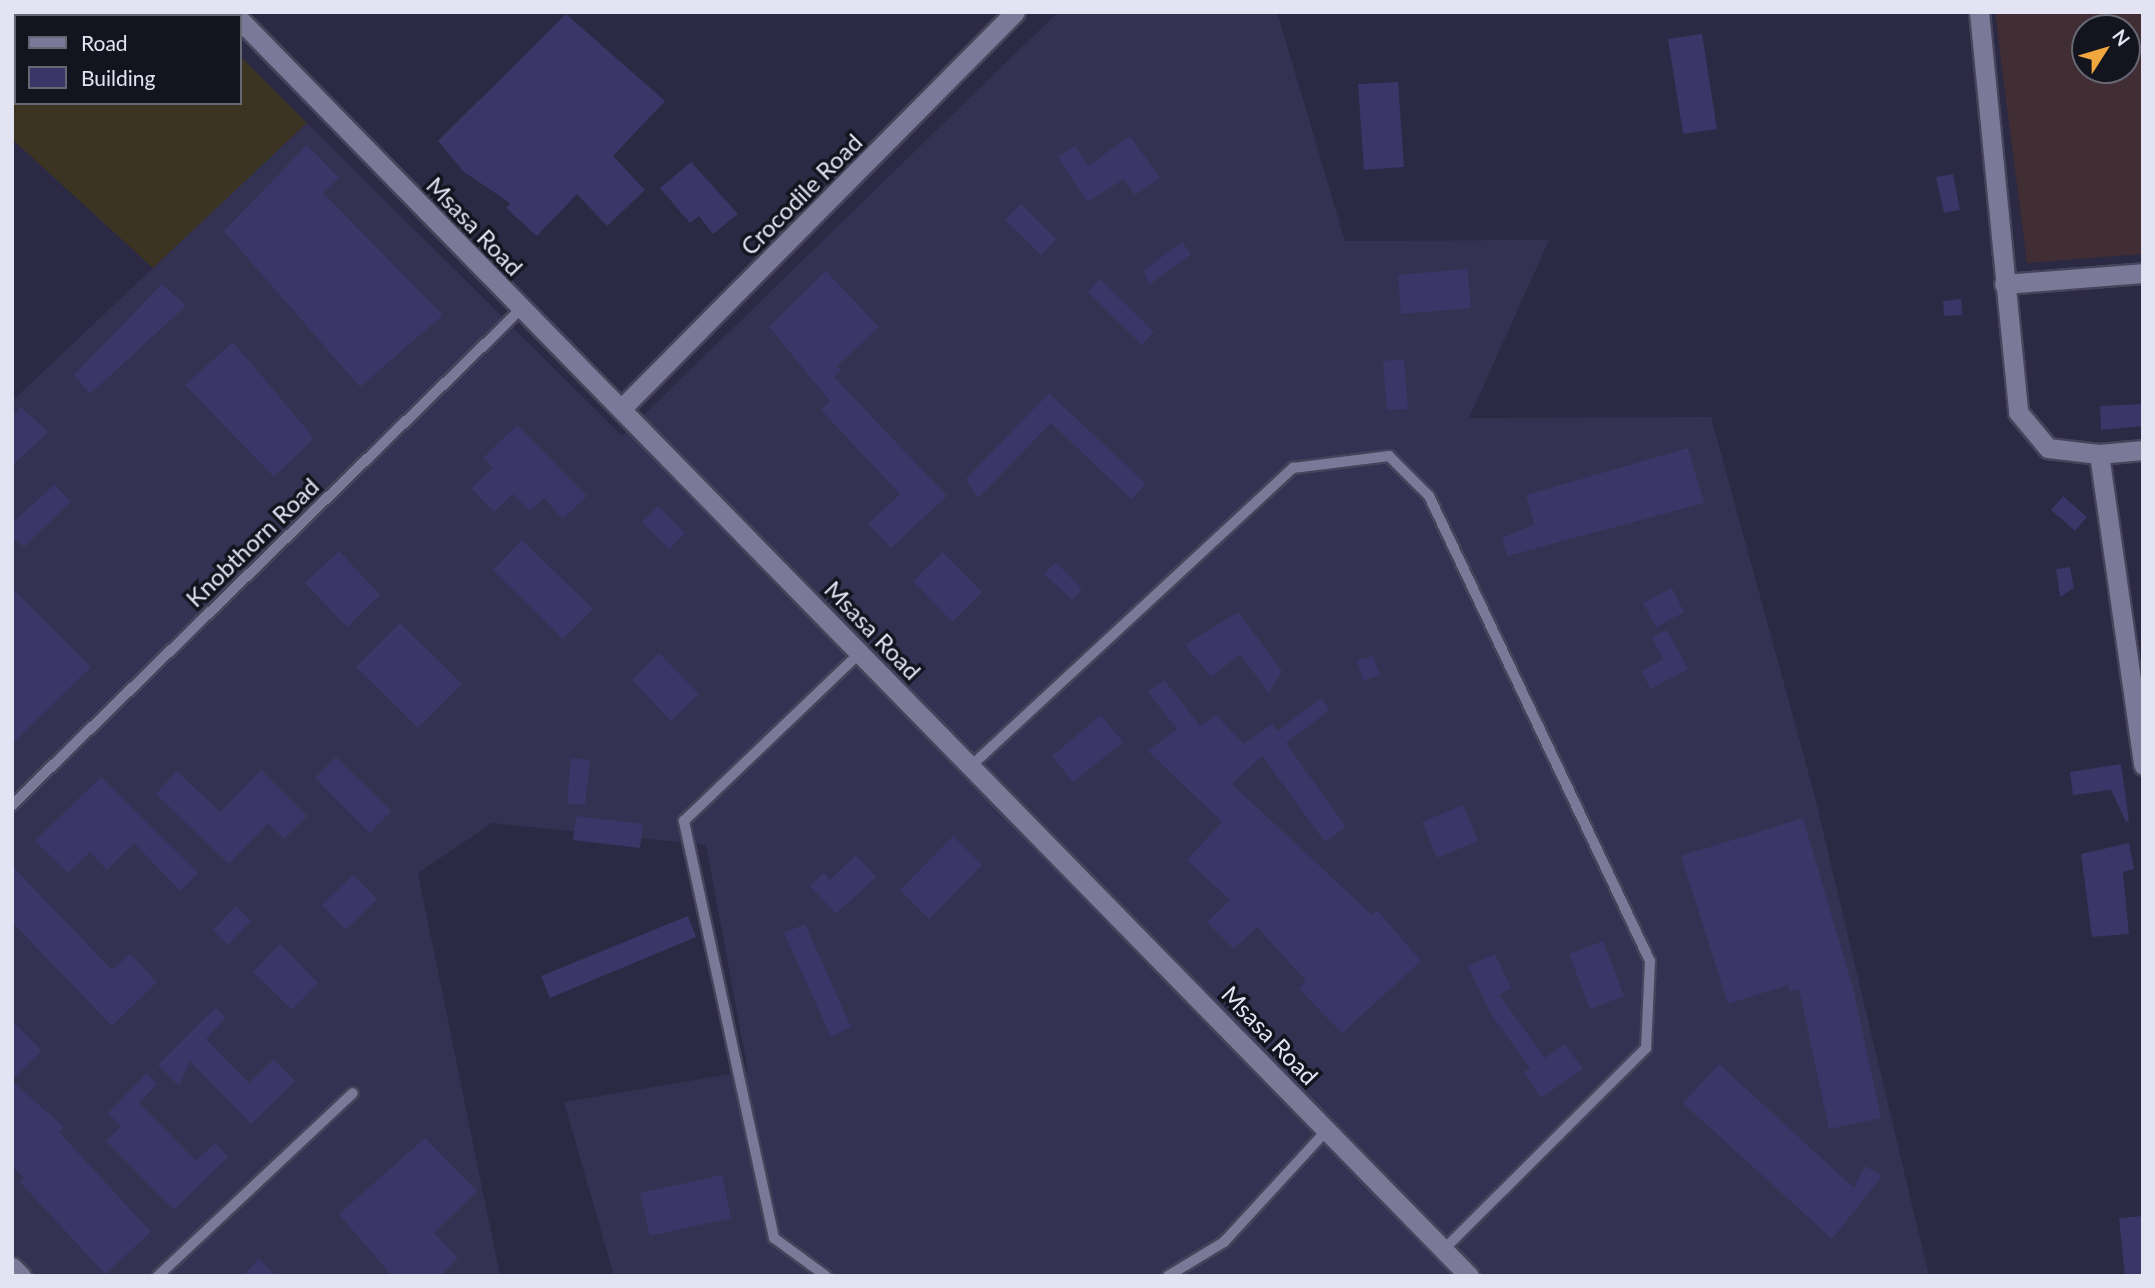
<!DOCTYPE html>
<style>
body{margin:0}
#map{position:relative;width:2155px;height:1288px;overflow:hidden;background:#2b2943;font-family:Lato,sans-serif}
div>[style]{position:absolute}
.commercial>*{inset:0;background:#3b3422}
.built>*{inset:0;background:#343252}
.education>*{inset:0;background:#412e34}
.building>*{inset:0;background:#3a3667}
.roads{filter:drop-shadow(2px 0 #46435a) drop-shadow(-2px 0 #46435a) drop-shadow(0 2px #46435a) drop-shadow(0 -2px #46435a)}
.lane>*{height:10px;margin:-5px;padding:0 5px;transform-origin:5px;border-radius:5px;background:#7a7998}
.street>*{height:19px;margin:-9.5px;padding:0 9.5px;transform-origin:9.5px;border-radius:9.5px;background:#7a7998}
span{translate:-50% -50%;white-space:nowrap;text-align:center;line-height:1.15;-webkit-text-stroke:7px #14141f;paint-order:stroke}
.street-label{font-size:24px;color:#e3e3f4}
.frame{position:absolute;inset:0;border:14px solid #e3e3f4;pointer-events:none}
.legend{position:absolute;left:14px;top:14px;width:228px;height:91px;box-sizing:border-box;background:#14141f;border:2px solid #676774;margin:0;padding:9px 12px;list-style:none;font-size:21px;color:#e3e3f4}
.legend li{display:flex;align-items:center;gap:14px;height:35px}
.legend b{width:35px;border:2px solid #676774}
.north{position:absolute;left:2071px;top:14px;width:70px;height:70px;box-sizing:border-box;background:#14141f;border:2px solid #676774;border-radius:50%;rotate:53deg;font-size:19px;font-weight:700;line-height:28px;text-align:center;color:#e3e3f4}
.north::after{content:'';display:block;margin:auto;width:24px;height:32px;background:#efa73e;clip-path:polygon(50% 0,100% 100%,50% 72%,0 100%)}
</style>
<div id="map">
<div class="commercial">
<i style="clip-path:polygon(12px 12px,200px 16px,16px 16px,16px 103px,240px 103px,240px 56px,307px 123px,153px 268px,12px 139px)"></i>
</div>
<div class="built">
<i style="clip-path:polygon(1058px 12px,1277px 12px,1345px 241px,1549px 240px,1469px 418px,1711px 417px,1814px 793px,1929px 1276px,614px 1276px,564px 1102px,748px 1071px,706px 845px,492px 823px,418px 873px,500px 1276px,12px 1276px,12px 401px,307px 123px,622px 436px)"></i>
</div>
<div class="education">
<i style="clip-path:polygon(evenodd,1995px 12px,2143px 12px,2143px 254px,2027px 263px,1995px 12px,2085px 28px,2127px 28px,2127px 70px,2085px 70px,2085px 28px)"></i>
</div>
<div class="building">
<i style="clip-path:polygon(566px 14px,665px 101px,613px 156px,645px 190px,607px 226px,577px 194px,537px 236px,506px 208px,510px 203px,464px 172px,438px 141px)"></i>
<i style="clip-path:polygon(1702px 34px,1717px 129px,1683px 134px,1668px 39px)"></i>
<i style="clip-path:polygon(1398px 82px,1404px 167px,1364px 170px,1358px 84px)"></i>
<i style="clip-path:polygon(1130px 136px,1160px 178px,1135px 195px,1124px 179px,1087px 202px,1058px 157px,1075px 146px,1088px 166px)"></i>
<i style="clip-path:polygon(307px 145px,339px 178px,323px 193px,443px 315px,360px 387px,224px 231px)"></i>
<i style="clip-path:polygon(691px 162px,738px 214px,713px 234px,699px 216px,690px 223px,660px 188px)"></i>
<i style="clip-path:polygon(1953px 174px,1960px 210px,1944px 213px,1936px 177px)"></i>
<i style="clip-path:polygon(1021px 204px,1056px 239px,1041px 255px,1005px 220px)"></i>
<i style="clip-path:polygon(1182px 242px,1191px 254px,1149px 285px,1144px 270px)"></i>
<i style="clip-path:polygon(1467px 269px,1471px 308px,1401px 314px,1398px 275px)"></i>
<i style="clip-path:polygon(826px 271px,879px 327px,837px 366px,841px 370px,834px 377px,947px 496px,891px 548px,868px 524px,900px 494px,821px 410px,830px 401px,769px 327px)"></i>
<i style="clip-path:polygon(1100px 279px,1154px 332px,1142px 345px,1088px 292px)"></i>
<i style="clip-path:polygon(162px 284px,186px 306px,90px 394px,74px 375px)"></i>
<i style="clip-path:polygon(1961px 299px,1962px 315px,1944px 316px,1943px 301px)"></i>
<i style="clip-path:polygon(233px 342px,314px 438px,274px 477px,185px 385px)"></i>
<i style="clip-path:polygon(1404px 359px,1408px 409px,1387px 410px,1383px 361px)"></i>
<i style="clip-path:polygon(1049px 393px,1146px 484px,1131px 499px,1051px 423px,978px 498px,966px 479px)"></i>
<i style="clip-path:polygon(2143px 404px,2143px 426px,2101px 430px,2100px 406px)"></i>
<i style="clip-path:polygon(21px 407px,48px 432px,12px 466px,12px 417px)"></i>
<i style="clip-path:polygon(517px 425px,587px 496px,563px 519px,544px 498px,530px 511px,513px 494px,494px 512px,471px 488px,493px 468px,483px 458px)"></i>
<i style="clip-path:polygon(1688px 448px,1704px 503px,1507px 556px,1502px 538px,1534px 524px,1526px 495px)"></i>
<i style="clip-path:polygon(54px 485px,71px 501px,24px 547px,12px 537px,12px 523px)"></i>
<i style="clip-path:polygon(2063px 496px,2087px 517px,2075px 531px,2051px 510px)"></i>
<i style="clip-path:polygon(658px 506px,685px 533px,669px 549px,642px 522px)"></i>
<i style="clip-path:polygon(522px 540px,593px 609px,563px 639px,493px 570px)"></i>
<i style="clip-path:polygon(339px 551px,380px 595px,347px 627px,305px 583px)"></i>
<i style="clip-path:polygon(943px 552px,982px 592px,952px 622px,913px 581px)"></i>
<i style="clip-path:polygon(1056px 562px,1082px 589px,1072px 600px,1044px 574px)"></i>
<i style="clip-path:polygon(2070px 567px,2074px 588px,2060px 597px,2056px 569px)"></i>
<i style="clip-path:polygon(12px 588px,91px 667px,12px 744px)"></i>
<i style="clip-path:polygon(1672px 588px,1684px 612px,1656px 627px,1643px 603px)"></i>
<i style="clip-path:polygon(1238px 612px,1282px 671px,1269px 693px,1240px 654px,1211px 677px,1185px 645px)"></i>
<i style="clip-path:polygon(400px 623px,462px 684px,418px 728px,356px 667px)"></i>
<i style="clip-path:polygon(1667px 630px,1688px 669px,1651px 689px,1641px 671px,1663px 659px,1652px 637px)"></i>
<i style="clip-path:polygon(659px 653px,699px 694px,671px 721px,632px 680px)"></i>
<i style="clip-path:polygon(1373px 656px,1380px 675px,1363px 681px,1357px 660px)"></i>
<i style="clip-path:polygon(1164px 680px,1200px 726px,1216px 715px,1244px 744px,1272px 724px,1277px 731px,1321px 698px,1330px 710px,1286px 743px,1346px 827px,1325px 842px,1262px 756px,1232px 784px,1372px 915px,1377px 910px,1421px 961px,1342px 1033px,1299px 989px,1306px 981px,1257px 927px,1234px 949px,1207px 922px,1230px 900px,1187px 860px,1222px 822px,1148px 751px,1177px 729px,1148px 692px)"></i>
<i style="clip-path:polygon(1101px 715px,1123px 742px,1073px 782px,1052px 756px)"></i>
<i style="clip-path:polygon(336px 757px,391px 811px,370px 833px,315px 778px)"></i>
<i style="clip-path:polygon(571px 758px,590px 760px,585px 805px,567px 803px)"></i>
<i style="clip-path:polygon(2121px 764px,2129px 821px,2126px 822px,2111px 790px,2073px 795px,2070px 772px)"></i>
<i style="clip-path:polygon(261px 770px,307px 816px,284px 839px,268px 823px,229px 864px,156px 794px,177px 771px,220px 812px)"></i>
<i style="clip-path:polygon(101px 777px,198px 873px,180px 891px,134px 843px,107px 870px,90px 852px,68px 873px,35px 841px)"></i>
<i style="clip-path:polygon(1463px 805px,1478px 841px,1437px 858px,1422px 822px)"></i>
<i style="clip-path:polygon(576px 816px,643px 824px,640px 848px,573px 840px)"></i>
<i style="clip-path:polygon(1803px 818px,1853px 988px,1881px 1118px,1829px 1129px,1799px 989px,1790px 992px,1788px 985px,1728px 1004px,1681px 856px)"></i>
<i style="clip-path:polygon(953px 836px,982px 865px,929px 919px,900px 890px)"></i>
<i style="clip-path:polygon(2129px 843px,2134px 869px,2123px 872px,2129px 934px,2092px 937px,2081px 854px)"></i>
<i style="clip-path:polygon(856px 855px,876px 877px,836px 914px,810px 886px,824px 873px,830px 880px)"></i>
<i style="clip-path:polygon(12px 866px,112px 970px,130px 954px,157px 982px,112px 1026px,12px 922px)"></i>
<i style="clip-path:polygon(353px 875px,377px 899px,346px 930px,322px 905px)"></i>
<i style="clip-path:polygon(236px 906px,251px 921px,228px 945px,213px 930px)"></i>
<i style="clip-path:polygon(688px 916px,696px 937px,550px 998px,541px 976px)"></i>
<i style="clip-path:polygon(805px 924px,851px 1027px,831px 1037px,784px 933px)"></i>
<i style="clip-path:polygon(1603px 941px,1624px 996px,1590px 1009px,1569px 954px)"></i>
<i style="clip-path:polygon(280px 944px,318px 983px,292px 1010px,253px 972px)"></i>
<i style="clip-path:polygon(1495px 954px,1511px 988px,1499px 995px,1545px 1058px,1565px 1044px,1583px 1069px,1541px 1098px,1524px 1072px,1530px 1068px,1491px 1014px,1468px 966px)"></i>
<i style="clip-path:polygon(215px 1008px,226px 1018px,206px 1039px,249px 1083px,274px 1059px,295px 1081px,251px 1124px,190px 1061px,179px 1086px,158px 1065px)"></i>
<i style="clip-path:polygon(12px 1021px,42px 1051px,12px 1080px)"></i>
<i style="clip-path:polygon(1719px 1064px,1854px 1188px,1865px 1166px,1882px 1176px,1832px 1239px,1683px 1103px)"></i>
<i style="clip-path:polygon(147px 1073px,157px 1084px,139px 1103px,196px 1161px,215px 1143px,228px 1157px,174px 1210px,106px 1141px,121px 1126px,108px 1113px)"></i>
<i style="clip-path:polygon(12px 1081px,64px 1127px,59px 1132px,151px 1232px,105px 1274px,20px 1182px,24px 1178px,12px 1166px)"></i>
<i style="clip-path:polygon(425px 1138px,477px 1191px,434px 1233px,458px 1258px,440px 1276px,392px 1276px,339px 1214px)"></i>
<i style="clip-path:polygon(722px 1175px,731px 1218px,650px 1236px,640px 1193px)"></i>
<i style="clip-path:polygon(2143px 1216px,2143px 1276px,2125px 1276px,2119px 1218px)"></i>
<i style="clip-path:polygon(259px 1259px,276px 1276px,243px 1276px)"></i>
</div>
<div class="roads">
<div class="lane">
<i style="left:971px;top:766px;width:439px;rotate:-42.8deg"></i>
<i style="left:1293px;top:468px;width:97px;rotate:-7.1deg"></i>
<i style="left:1389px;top:456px;width:57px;rotate:45deg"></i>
<i style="left:1429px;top:496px;width:515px;rotate:64.58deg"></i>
<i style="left:1650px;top:961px;width:87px;rotate:92.6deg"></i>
<i style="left:1646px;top:1048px;width:284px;rotate:135.1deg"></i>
<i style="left:12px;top:805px;width:712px;rotate:-44.26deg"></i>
<i style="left:158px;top:1276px;width:267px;rotate:-43.2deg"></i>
<i style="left:826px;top:1276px;width:64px;rotate:-143.8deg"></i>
<i style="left:774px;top:1238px;width:427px;rotate:-102.2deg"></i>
<i style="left:684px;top:821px;width:243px;rotate:-43.7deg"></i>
<i style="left:1168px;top:1276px;width:66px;rotate:-31.3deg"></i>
<i style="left:1224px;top:1242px;width:154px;rotate:-47.4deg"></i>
</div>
<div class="street">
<i style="left:1979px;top:12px;width:402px;rotate:84.4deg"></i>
<i style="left:2018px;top:412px;width:47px;rotate:50.2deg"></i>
<i style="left:2048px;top:448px;width:51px;rotate:6.7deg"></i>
<i style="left:2099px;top:454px;width:44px;rotate:-5.2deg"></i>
<i style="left:240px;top:20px;width:1757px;rotate:45.62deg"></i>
<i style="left:2004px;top:284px;width:139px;rotate:-4.5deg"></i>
<i style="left:621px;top:409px;width:559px;rotate:-45.22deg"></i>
<i style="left:2099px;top:454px;width:314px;rotate:81.9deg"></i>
<i style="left:12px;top:1267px;width:13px;rotate:45deg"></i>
</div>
</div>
<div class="street-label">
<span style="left:801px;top:194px;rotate:-45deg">Crocodile Road</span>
<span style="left:475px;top:226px;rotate:46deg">Msasa Road</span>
<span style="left:252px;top:542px;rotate:-44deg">Knobthorn Road</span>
<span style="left:873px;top:630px;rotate:46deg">Msasa Road</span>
<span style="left:1270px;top:1035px;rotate:46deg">Msasa Road</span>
</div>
<div class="frame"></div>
<ul class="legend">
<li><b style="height:9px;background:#7a7998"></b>Road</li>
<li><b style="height:19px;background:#3a3667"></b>Building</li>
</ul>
<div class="north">N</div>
</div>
